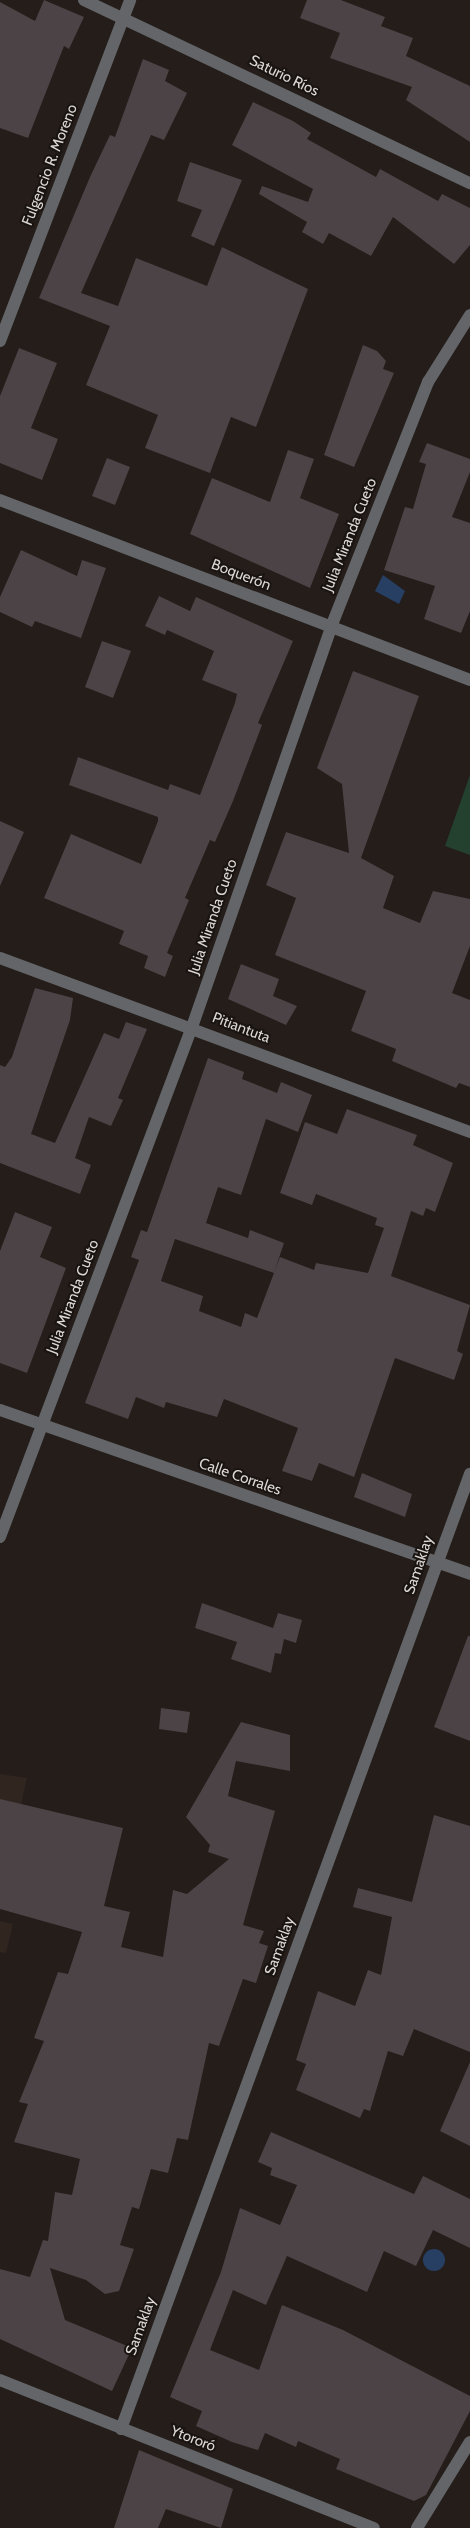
<!DOCTYPE html>
<meta charset="utf-8">
<style>
body{margin:0}
#map{position:relative;width:470px;height:2528px;overflow:hidden;background:#241d1a;font-family:Cabin,sans-serif}
div>[style]{position:absolute}
.built>*{inset:0;background:#312520}
.green>*{inset:0;background:#24412f}
.water>*{inset:0;background:#273f63}
.round{border-radius:50%}
.building>*{inset:0;background:#4b4345}
.minor>*{height:12px;margin:-6px;padding:0 6px;transform-origin:6px;border-radius:6px;background:#636568}
span{translate:-50% -50%;white-space:nowrap;text-align:center;line-height:1.15;-webkit-text-stroke:4px #1a1411;paint-order:stroke}
.street-label{font-size:15px;color:#dcd7d5}
</style>
<div id="map">
<div class="built">
<i style="clip-path:polygon(0 1774px,27px 1778px,20px 1809px,0 1805px)"></i>
<i style="clip-path:polygon(0 1921px,13px 1924px,6px 1953px,0 1952px)"></i>
</div>
<div class="green">
<i style="clip-path:polygon(470px 775px,470px 855px,445px 846px)"></i>
</div>
<div class="water">
<i style="clip-path:polygon(383px 575px,405px 591px,399px 604px,375px 591px)"></i>
<i class="round" style="left:423px;top:2249px;width:22px;height:22px"></i>
</div>
<div class="building">
<i style="clip-path:polygon(44px 0,84px 17px,69px 49px,64px 46px,28px 138px,0 128px,0 2px,35px 21px)"></i>
<i style="clip-path:polygon(307px 0,341px 0,385px 17px,381px 26px,413px 38px,406px 56px,470px 86px,470px 142px,406px 100px,412px 87px,330px 58px,340px 33px,300px 18px)"></i>
<i style="clip-path:polygon(143px 59px,169px 70px,165px 81px,187px 93px,164px 140px,151px 135px,81px 293px,118px 306px,136px 258px,207px 286px,222px 247px,308px 289px,256px 427px,231px 417px,210px 473px,145px 448px,158px 415px,86px 385px,110px 326px,39px 298px,90px 177px,110px 135px,115px 137px)"></i>
<i style="clip-path:polygon(253px 102px,293px 121px,311px 133px,307px 139px,376px 177px,380px 169px,438px 201px,442px 194px,470px 208px,470px 245px,454px 264px,393px 217px,371px 256px,329px 233px,323px 244px,302px 232px,307px 222px,259px 194px,262px 186px,308px 202px,313px 189px,232px 145px)"></i>
<i style="clip-path:polygon(190px 162px,242px 180px,214px 246px,191px 236px,202px 210px,177px 201px)"></i>
<i style="clip-path:polygon(363px 345px,377px 351px,386px 361px,383px 369px,394px 373px,354px 467px,324px 455px)"></i>
<i style="clip-path:polygon(19px 348px,57px 363px,31px 428px,58px 439px,42px 480px,0 463px,0 396px)"></i>
<i style="clip-path:polygon(427px 443px,470px 459px,470px 472px,452px 517px,470px 523px,470px 611px,461px 633px,424px 619px,435px 586px,384px 570px,405px 507px,413px 509px,426px 464px,419px 462px)"></i>
<i style="clip-path:polygon(288px 450px,314px 459px,300px 498px,339px 514px,310px 588px,190px 534px,212px 478px,270px 502px)"></i>
<i style="clip-path:polygon(107px 458px,130px 467px,115px 505px,92px 496px)"></i>
<i style="clip-path:polygon(21px 550px,77px 576px,82px 560px,106px 568px,81px 638px,35px 621px,32px 627px,0 612px,0 597px)"></i>
<i style="clip-path:polygon(159px 596px,190px 611px,196px 597px,293px 641px,258px 723px,262px 725px,233px 801px,215px 842px,210px 840px,185px 898px,189px 900px,167px 953px,173px 956px,165px 977px,144px 968px,148px 956px,119px 944px,124px 931px,44px 898px,71px 834px,141px 864px,158px 821px,158px 817px,69px 785px,78px 757px,168px 790px,170px 784px,200px 795px,235px 703px,237px 694px,202px 680px,214px 651px,167px 630px,165px 635px,145px 626px)"></i>
<i style="clip-path:polygon(102px 641px,131px 651px,113px 698px,85px 687px)"></i>
<i style="clip-path:polygon(353px 671px,419px 696px,361px 858px,394px 876px,383px 908px,420px 923px,433px 891px,470px 899px,470px 946px,452px 993px,470px 1000px,470px 1087px,459px 1083px,456px 1088px,392px 1061px,396px 1049px,351px 1031px,366px 991px,275px 955px,296px 898px,266px 885px,286px 832px,349px 853px,342px 784px,317px 768px)"></i>
<i style="clip-path:polygon(0 821px,24px 832px,0 886px)"></i>
<i style="clip-path:polygon(241px 964px,279px 979px,273px 996px,297px 1006px,286px 1025px,228px 999px)"></i>
<i style="clip-path:polygon(35px 988px,73px 998px,70px 1020px,31px 1134px,55px 1143px,104px 1033px,119px 1039px,126px 1022px,147px 1029px,118px 1098px,123px 1100px,111px 1126px,89px 1117px,75px 1158px,91px 1165px,80px 1194px,0 1163px,0 1065px,5px 1067px,12px 1057px)"></i>
<i style="clip-path:polygon(208px 1058px,244px 1072px,242px 1079px,277px 1093px,281px 1082px,312px 1095px,298px 1132px,266px 1119px,241px 1195px,218px 1187px,206px 1223px,248px 1238px,250px 1230px,284px 1243px,274px 1273px,175px 1239px,161px 1281px,203px 1296px,199px 1311px,241px 1327px,245px 1313px,257px 1318px,280px 1257px,314px 1270px,316px 1263px,368px 1273px,384px 1228px,375px 1225px,377px 1218px,316px 1194px,312px 1205px,280px 1193px,305px 1122px,337px 1134px,347px 1109px,417px 1135px,413px 1145px,453px 1163px,435px 1212px,426px 1208px,423px 1216px,411px 1211px,391px 1276px,470px 1305px,457px 1351px,463px 1354px,454px 1380px,395px 1358px,354px 1477px,319px 1463px,312px 1481px,282px 1471px,298px 1428px,224px 1399px,217px 1417px,166px 1402px,164px 1408px,136px 1397px,128px 1419px,85px 1403px,139px 1260px,131px 1257px,141px 1230px,147px 1232px)"></i>
<i style="clip-path:polygon(15px 1212px,52px 1227px,40px 1257px,66px 1268px,27px 1373px,0 1363px,0 1251px)"></i>
<i style="clip-path:polygon(362px 1473px,412px 1494px,405px 1517px,354px 1497px)"></i>
<i style="clip-path:polygon(202px 1603px,273px 1628px,278px 1613px,302px 1620px,296px 1643px,284px 1639px,281px 1654px,275px 1653px,271px 1673px,231px 1659px,237px 1642px,195px 1628px)"></i>
<i style="clip-path:polygon(468px 1636px,470px 1636px,470px 1741px,434px 1727px)"></i>
<i style="clip-path:polygon(161px 1708px,190px 1712px,187px 1733px,159px 1729px)"></i>
<i style="clip-path:polygon(241px 1722px,290px 1735px,290px 1771px,236px 1761px,228px 1796px,275px 1811px,243px 1925px,264px 1931px,259px 1943px,268px 1946px,256px 1983px,243px 1979px,219px 2046px,209px 2043px,188px 2140px,177px 2138px,168px 2173px,151px 2169px,139px 2209px,132px 2207px,120px 2245px,134px 2249px,119px 2291px,105px 2294px,86px 2280px,50px 2268px,65px 2320px,132px 2348px,112px 2391px,0 2339px,0 2269px,30px 2277px,43px 2240px,48px 2241px,55px 2192px,72px 2195px,80px 2159px,14px 2142px,28px 2104px,19px 2102px,44px 2041px,34px 2038px,58px 1972px,68px 1974px,82px 1932px,0 1909px,0 1799px,123px 1828px,104px 1906px,130px 1912px,121px 1947px,163px 1957px,173px 1890px,187px 1894px,229px 1859px,208px 1852px,210px 1845px,186px 1817px)"></i>
<i style="clip-path:polygon(434px 1815px,470px 1826px,470px 2052px,414px 2029px,403px 2056px,388px 2051px,370px 2111px,364px 2109px,360px 2118px,296px 2090px,306px 2064px,296px 2060px,318px 1991px,355px 2006px,368px 1970px,381px 1975px,392px 1917px,353px 1907px,358px 1888px,412px 1902px)"></i>
<i style="clip-path:polygon(470px 2062px,470px 2146px,440px 2131px)"></i>
<i style="clip-path:polygon(271px 2132px,414px 2194px,423px 2176px,470px 2199px,470px 2248px,433px 2230px,416px 2266px,384px 2251px,367px 2292px,287px 2256px,266px 2305px,233px 2290px,210px 2350px,259px 2370px,282px 2305px,343px 2330px,470px 2396px,470px 2411px,426px 2495px,414px 2501px,336px 2469px,340px 2459px,298px 2441px,296px 2447px,265px 2433px,258px 2450px,232px 2442px,196px 2426px,202px 2411px,170px 2397px,221px 2272px,240px 2208px,280px 2225px,297px 2185px,270px 2175px,272px 2168px,258px 2162px)"></i>
<i style="clip-path:polygon(139px 2450px,233px 2489px,221px 2528px,166px 2509px,158px 2528px,114px 2528px)"></i>
</div>
<div class="minor">
<i style="left:84px;top:0;width:427px;rotate:25.4deg"></i>
<i style="left:0;top:341px;width:365px;rotate:-69.1deg"></i>
<i style="left:0;top:500px;width:503px;rotate:20.96deg"></i>
<i style="left:0;top:958px;width:501px;rotate:20.32deg"></i>
<i style="left:0;top:1410px;width:498px;rotate:19.2deg"></i>
<i style="left:0;top:1537px;width:545px;rotate:-69.37deg"></i>
<i style="left:192px;top:1027px;width:423px;rotate:-70.8deg"></i>
<i style="left:331px;top:627px;width:264px;rotate:-68.4deg"></i>
<i style="left:428px;top:382px;width:79px;rotate:-57.9deg"></i>
<i style="left:0;top:2380px;width:402px;rotate:21.6deg"></i>
<i style="left:121px;top:2429px;width:1017px;rotate:-69.93deg"></i>
<i style="left:417px;top:2528px;width:101px;rotate:-58.4deg"></i>
</div>
<div class="street-label">
<span style="left:284px;top:76px;rotate:26deg">Saturio Ríos</span>
<span style="left:50px;top:165px;rotate:-69deg">Fulgencio R. Moreno</span>
<span style="left:350px;top:535px;rotate:-68deg">Julia Miranda Cueto</span>
<span style="left:241px;top:575px;rotate:21deg">Boquerón</span>
<span style="left:213px;top:917px;rotate:-71deg">Julia Miranda Cueto</span>
<span style="left:241px;top:1028px;rotate:21deg">Pitiantuta</span>
<span style="left:73px;top:1297px;rotate:-69deg">Julia Miranda Cueto</span>
<span style="left:240px;top:1477px;rotate:19deg">Calle Corrales</span>
<span style="left:419px;top:1565px;rotate:-71deg">Samaklay</span>
<span style="left:280px;top:1946px;rotate:-70deg">Samaklay</span>
<span style="left:141px;top:2326px;rotate:-70deg">Samaklay</span>
<span style="left:193px;top:2439px;rotate:21deg">Ytororó</span>
</div>
</div>
